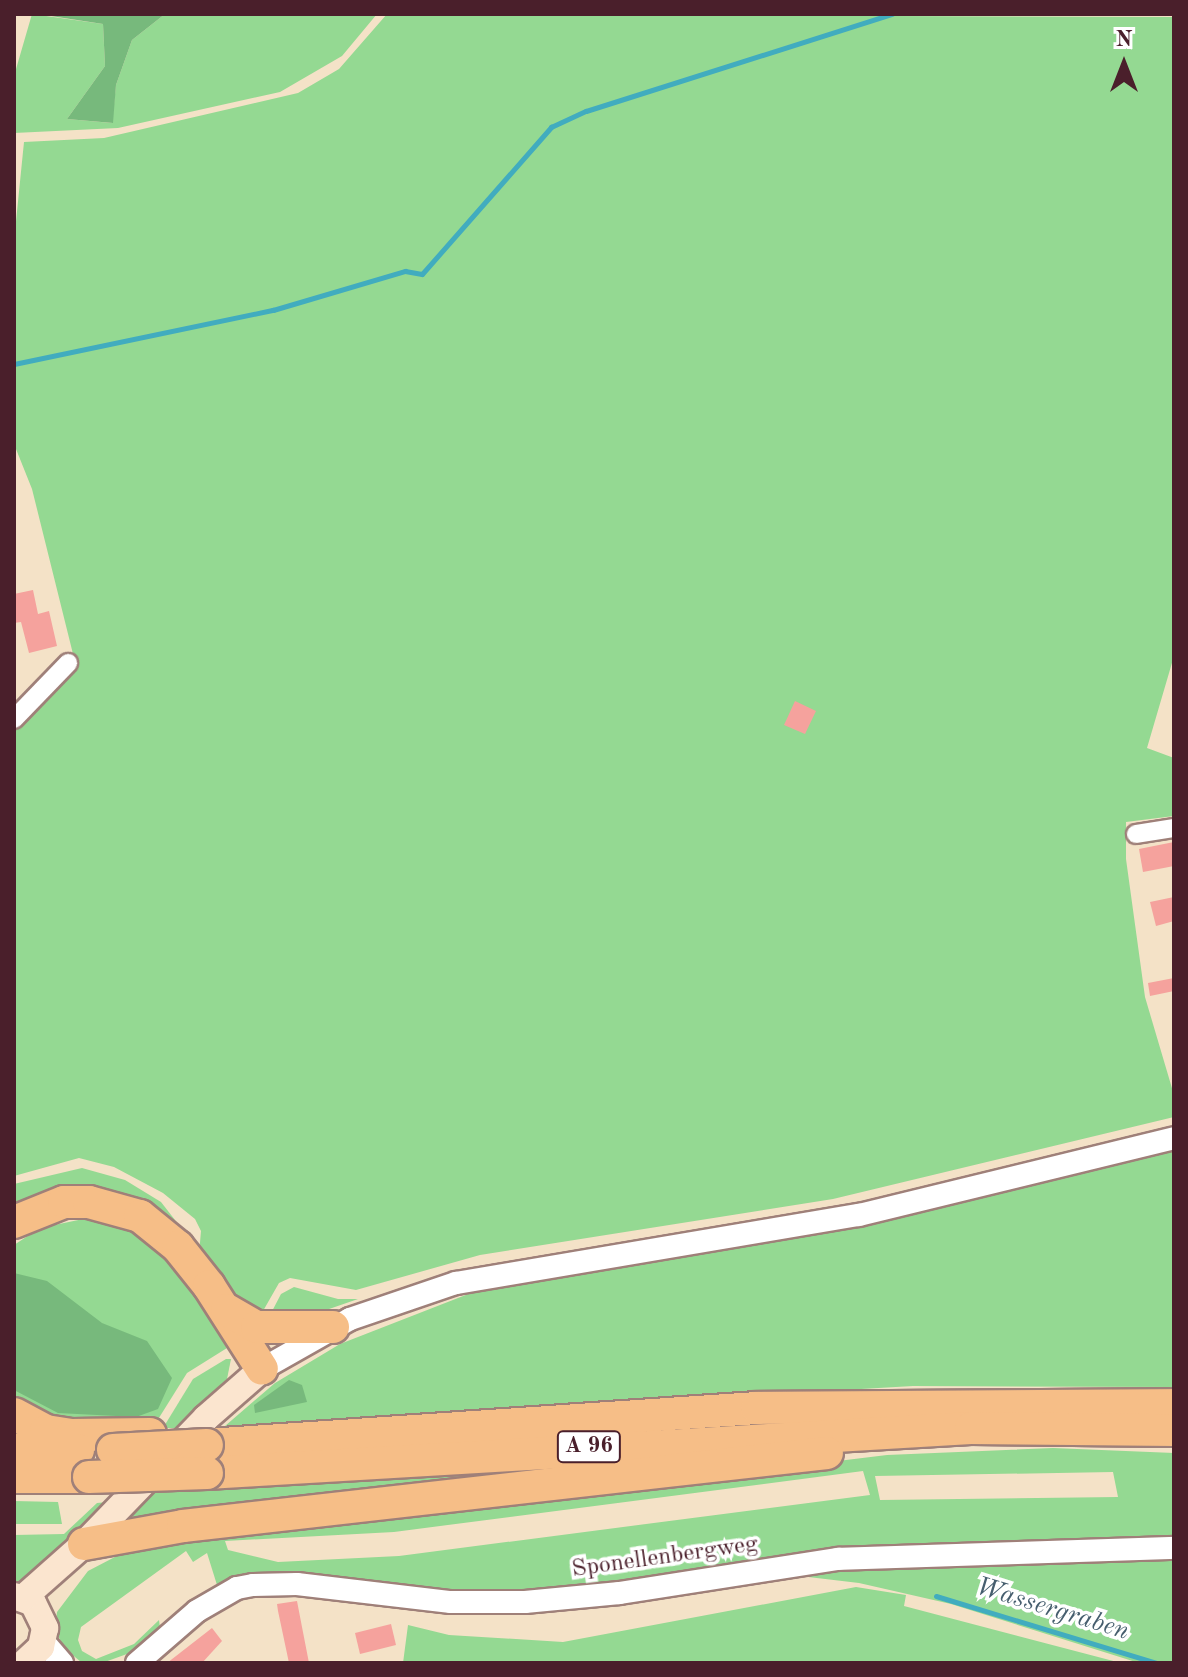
<!DOCTYPE html>
<style>
body{margin:0}
#map{position:relative;width:1188px;height:1677px;overflow:hidden;background:#f4e2c7;font-family:"Old Standard TT",serif}
div>[style]{position:absolute}
.green>*{inset:0;background:#94d992}
.forest>*{inset:0;background:#77b97c}
.stream>*{height:5px;margin:-2.5px;padding:0 2.5px;transform-origin:2.5px;border-radius:2.5px;background:#41acbf}
.building>*{inset:0;background:#f5a29d}
.roads{filter:drop-shadow(2px 0 #9f8079) drop-shadow(-2px 0 #9f8079) drop-shadow(0 2px #9f8079) drop-shadow(0 -2px #9f8079)}
.minor>*{height:18px;margin:-9px;padding:0 9px;transform-origin:9px;border-radius:9px;background:#fff}
.tertiary>*{height:22px;margin:-11px;padding:0 11px;transform-origin:11px;border-radius:11px;background:#fff}
.secondary>*{height:26px;margin:-13px;padding:0 13px;transform-origin:13px;border-radius:13px;background:#fbe5cf}
.motorway>*{height:32px;margin:-16px;padding:0 16px;transform-origin:16px;border-radius:16px;background:#f6be87}
.bridges{filter:drop-shadow(2px 0 #9f8079) drop-shadow(-2px 0 #9f8079) drop-shadow(0 2px #9f8079) drop-shadow(0 -2px #9f8079)}
.motorway-bridge>*{height:32px;margin:-16px;padding:0 16px;transform-origin:16px;border-radius:16px;background:#f6be87}
span{translate:-50% -50%;white-space:nowrap;text-align:center;line-height:1.15;-webkit-text-stroke:7px #fff;paint-order:stroke}
.shield-label span{padding:2px 6px;background:#fff;border:2px solid;border-radius:6px;-webkit-text-stroke-width:0}
.shield-label{font-size:22px;color:#4a1f2b;font-weight:700}
.street-label{font-size:24px;color:#4a1f2b}
.water-label{font-size:26px;color:#465e6e;font-style:italic}
.frame{position:absolute;inset:0;border:16px solid #4a1f2b;pointer-events:none}
.north{position:absolute;left:1084px;top:24px;width:80px;height:80px;-webkit-text-stroke:6px #fff;paint-order:stroke;rotate:0deg;font-size:22px;font-weight:700;line-height:32px;text-align:center;color:#4a1f2b}
.north::after{content:'';display:block;margin:auto;width:28px;height:36px;background:#4a1f2b;clip-path:polygon(50% 0,100% 100%,50% 72%,0 100%)}
</style>
<div id="map">
<div class="green">
<i style="clip-path:polygon(32px 14px,103px 24px,105px 66px,67px 119px,112px 123px,116px 85px,132px 40px,165px 14px,377px 14px,342px 56px,280px 92px,118px 128px,14px 133px,14px 76px)"></i>
<i style="clip-path:polygon(387px 14px,1174px 17px,1174px 656px,1147px 748px,1174px 758px,1174px 816px,1126px 822px,1126px 859px,1145px 997px,1174px 1095px,1174px 1117px,833px 1199px,480px 1255px,356px 1290px,290px 1278px,279px 1283px,259px 1318px,243px 1307px,199px 1254px,201px 1231px,195px 1219px,163px 1193px,114px 1167px,79px 1158px,14px 1176px,14px 725px,76px 666px,32px 489px,14px 444px,14px 241px,24px 142px,104px 138px,298px 93px,339px 69px)"></i>
<i style="clip-path:polygon(1174px 1150px,1174px 1387px,913px 1386px,225px 1426px,275px 1383px,340px 1344px,476px 1291px,866px 1224px)"></i>
<i style="clip-path:polygon(82px 1168px,125px 1180px,161px 1202px,182px 1229px,14px 1210px,14px 1184px)"></i>
<i style="clip-path:polygon(88px 1218px,132px 1230px,163px 1253px,191px 1286px,227px 1348px,187px 1373px,152px 1429px,71px 1428px,14px 1406px,14px 1245px,40px 1228px)"></i>
<i style="clip-path:polygon(294px 1287px,338px 1299px,358px 1299px,306px 1317px,268px 1319px,281px 1294px)"></i>
<i style="clip-path:polygon(226px 1359px,231px 1359px,227px 1379px,178px 1428px,163px 1428px,193px 1379px)"></i>
<i style="clip-path:polygon(evenodd,1053px 1448px,1174px 1453px,1174px 1538px,707px 1575px,499px 1597px,236px 1578px,217px 1585px,207px 1553px,193px 1562px,186px 1551px,81px 1627px,78px 1640px,82px 1651px,96px 1659px,134px 1644px,159px 1620px,160px 1628px,127px 1654px,102px 1663px,81px 1662px,63px 1647px,55px 1628px,57px 1612px,88px 1571px,136px 1546px,887px 1455px,1053px 1448px,863px 1471px,870px 1495px,399px 1556px,278px 1562px,228px 1550px,225px 1541px,394px 1532px,863px 1471px,1053px 1448px,1113px 1472px,1118px 1497px,880px 1500px,875px 1476px,1113px 1472px)"></i>
<i style="clip-path:polygon(677px 1456px,123px 1523px,148px 1493px)"></i>
<i style="clip-path:polygon(14px 1501px,58px 1502px,62px 1524px,14px 1524px)"></i>
<i style="clip-path:polygon(108px 1502px,28px 1582px,14px 1586px,14px 1535px,64px 1534px,97px 1503px)"></i>
<i style="clip-path:polygon(1174px 1558px,1174px 1663px,1139px 1663px,951px 1604px,859px 1583px,783px 1574px)"></i>
<i style="clip-path:polygon(856px 1587px,906px 1595px,904px 1606px,1121px 1663px,403px 1663px,408px 1625px,449px 1635px,563px 1642px)"></i>
</div>
<div class="forest">
<i style="clip-path:polygon(38px 14px,165px 14px,132px 40px,116px 85px,113px 123px,67px 119px,105px 66px,103px 24px)"></i>
<i style="clip-path:polygon(14px 1273px,47px 1281px,102px 1323px,147px 1341px,172px 1378px,158px 1409px,136px 1417px,58px 1413px,14px 1390px)"></i>
<i style="clip-path:polygon(289px 1380px,302px 1385px,307px 1402px,255px 1413px,254px 1405px)"></i>
</div>
<div class="stream">
<i style="left:14px;top:364px;width:265px;rotate:-11.8deg"></i>
<i style="left:273px;top:310px;width:138px;rotate:-16.5deg"></i>
<i style="left:405px;top:271px;width:17px;rotate:10deg"></i>
<i style="left:422px;top:274px;width:196px;rotate:-48.7deg"></i>
<i style="left:551px;top:127px;width:38px;rotate:-25deg"></i>
<i style="left:586px;top:111px;width:321px;rotate:-17.6deg"></i>
<i style="left:936px;top:1596px;width:231px;rotate:16.9deg"></i>
</div>
<div class="building">
<i style="clip-path:polygon(33px 590px,38px 614px,49px 611px,57px 646px,29px 653px,21px 622px,14px 623px,14px 594px)"></i>
<i style="clip-path:polygon(795px 701px,816px 711px,805px 734px,784px 725px)"></i>
<i style="clip-path:polygon(1174px 842px,1174px 866px,1143px 872px,1139px 849px)"></i>
<i style="clip-path:polygon(1174px 897px,1174px 921px,1156px 926px,1150px 902px)"></i>
<i style="clip-path:polygon(1174px 978px,1174px 991px,1150px 996px,1148px 983px)"></i>
<i style="clip-path:polygon(297px 1601px,302px 1627px,309px 1663px,289px 1663px,278px 1611px,277px 1604px)"></i>
<i style="clip-path:polygon(391px 1624px,396px 1645px,360px 1654px,355px 1633px)"></i>
<i style="clip-path:polygon(212px 1628px,222px 1641px,202px 1663px,167px 1663px)"></i>
</div>
<div class="roads">
<div class="minor">
<i style="left:14px;top:719px;width:78px;rotate:-46deg"></i>
<i style="left:1136px;top:834px;width:38px;rotate:-9deg"></i>
</div>
<div class="tertiary">
<i style="left:262px;top:1369px;width:101px;rotate:-29.6deg"></i>
<i style="left:350px;top:1319px;width:112px;rotate:-18.8deg"></i>
<i style="left:456px;top:1283px;width:409px;rotate:-9.6deg"></i>
<i style="left:859px;top:1215px;width:324px;rotate:-13.7deg"></i>
<i style="left:43px;top:1641px;width:29px;rotate:49deg"></i>
<i style="left:137px;top:1663px;width:79px;rotate:-40.9deg"></i>
<i style="left:197px;top:1611px;width:46px;rotate:-29.9deg"></i>
<i style="left:237px;top:1588px;width:16px;rotate:-11deg"></i>
<i style="left:253px;top:1585px;width:44px;rotate:-1.3deg"></i>
<i style="left:297px;top:1584px;width:155px;rotate:6.7deg"></i>
<i style="left:451px;top:1602px;width:74px"></i>
<i style="left:525px;top:1602px;width:95px;rotate:-5.4deg"></i>
<i style="left:620px;top:1593px;width:221px;rotate:-8.9deg"></i>
<i style="left:838px;top:1559px;width:336px;rotate:-1.9deg"></i>
</div>
<div class="secondary">
<i style="left:14px;top:1596px;width:20px;rotate:20deg"></i>
<i style="left:33px;top:1603px;width:28px;rotate:64deg"></i>
<i style="left:45px;top:1628px;width:19px;rotate:102deg"></i>
<i style="left:41px;top:1647px;width:23px;rotate:137deg"></i>
<i style="left:23px;top:1598px;width:81px;rotate:-41.5deg"></i>
<i style="left:84px;top:1544px;width:175px;rotate:-45.9deg"></i>
<i style="left:206px;top:1418px;width:74px;rotate:-41.2deg"></i>
</div>
<div class="motorway">
<i style="left:14px;top:1222px;width:54px;rotate:-21.8deg"></i>
<i style="left:64px;top:1202px;width:25px"></i>
<i style="left:89px;top:1202px;width:53px;rotate:15.4deg"></i>
<i style="left:140px;top:1216px;width:49px;rotate:39.2deg"></i>
<i style="left:178px;top:1247px;width:50px;rotate:51.5deg"></i>
<i style="left:209px;top:1286px;width:98px;rotate:57.4deg"></i>
<i style="left:227px;top:1310px;width:34px;rotate:30deg"></i>
<i style="left:257px;top:1327px;width:76px"></i>
<i style="left:14px;top:1414px;width:36px;rotate:28deg"></i>
<i style="left:46px;top:1431px;width:26px;rotate:9deg"></i>
<i style="left:72px;top:1435px;width:78px;rotate:-0.7deg"></i>
<i style="left:207px;top:1445px;width:551px;rotate:-3.85deg"></i>
<i style="left:757px;top:1408px;width:417px;rotate:-0.4deg"></i>
<i style="left:14px;top:1450px;width:64px"></i>
<i style="left:207px;top:1473px;width:765px;rotate:-3.37deg"></i>
<i style="left:971px;top:1428px;width:203px;rotate:0.6deg"></i>
<i style="left:14px;top:1477px;width:75px"></i>
<i style="left:84px;top:1544px;width:101px;rotate:-10.3deg"></i>
<i style="left:183px;top:1526px;width:648px;rotate:-6.47deg"></i>
</div>
</div>
<div class="bridges">
<div class="motorway-bridge">
<i style="left:113px;top:1450px;width:94px;rotate:-3deg"></i>
<i style="left:89px;top:1477px;width:118px;rotate:-1.9deg"></i>
</div>
</div>
<div class="shield-label">
<span style="left:589px;top:1447px">A 96</span>
</div>
<div class="street-label">
<span style="left:665px;top:1558px;rotate:-8deg">Sponellenbergweg</span>
</div>
<div class="water-label">
<span style="left:1052px;top:1610px;rotate:17deg">Wassergraben</span>
</div>
<div class="frame"></div>
<div class="north">N</div>
</div>
